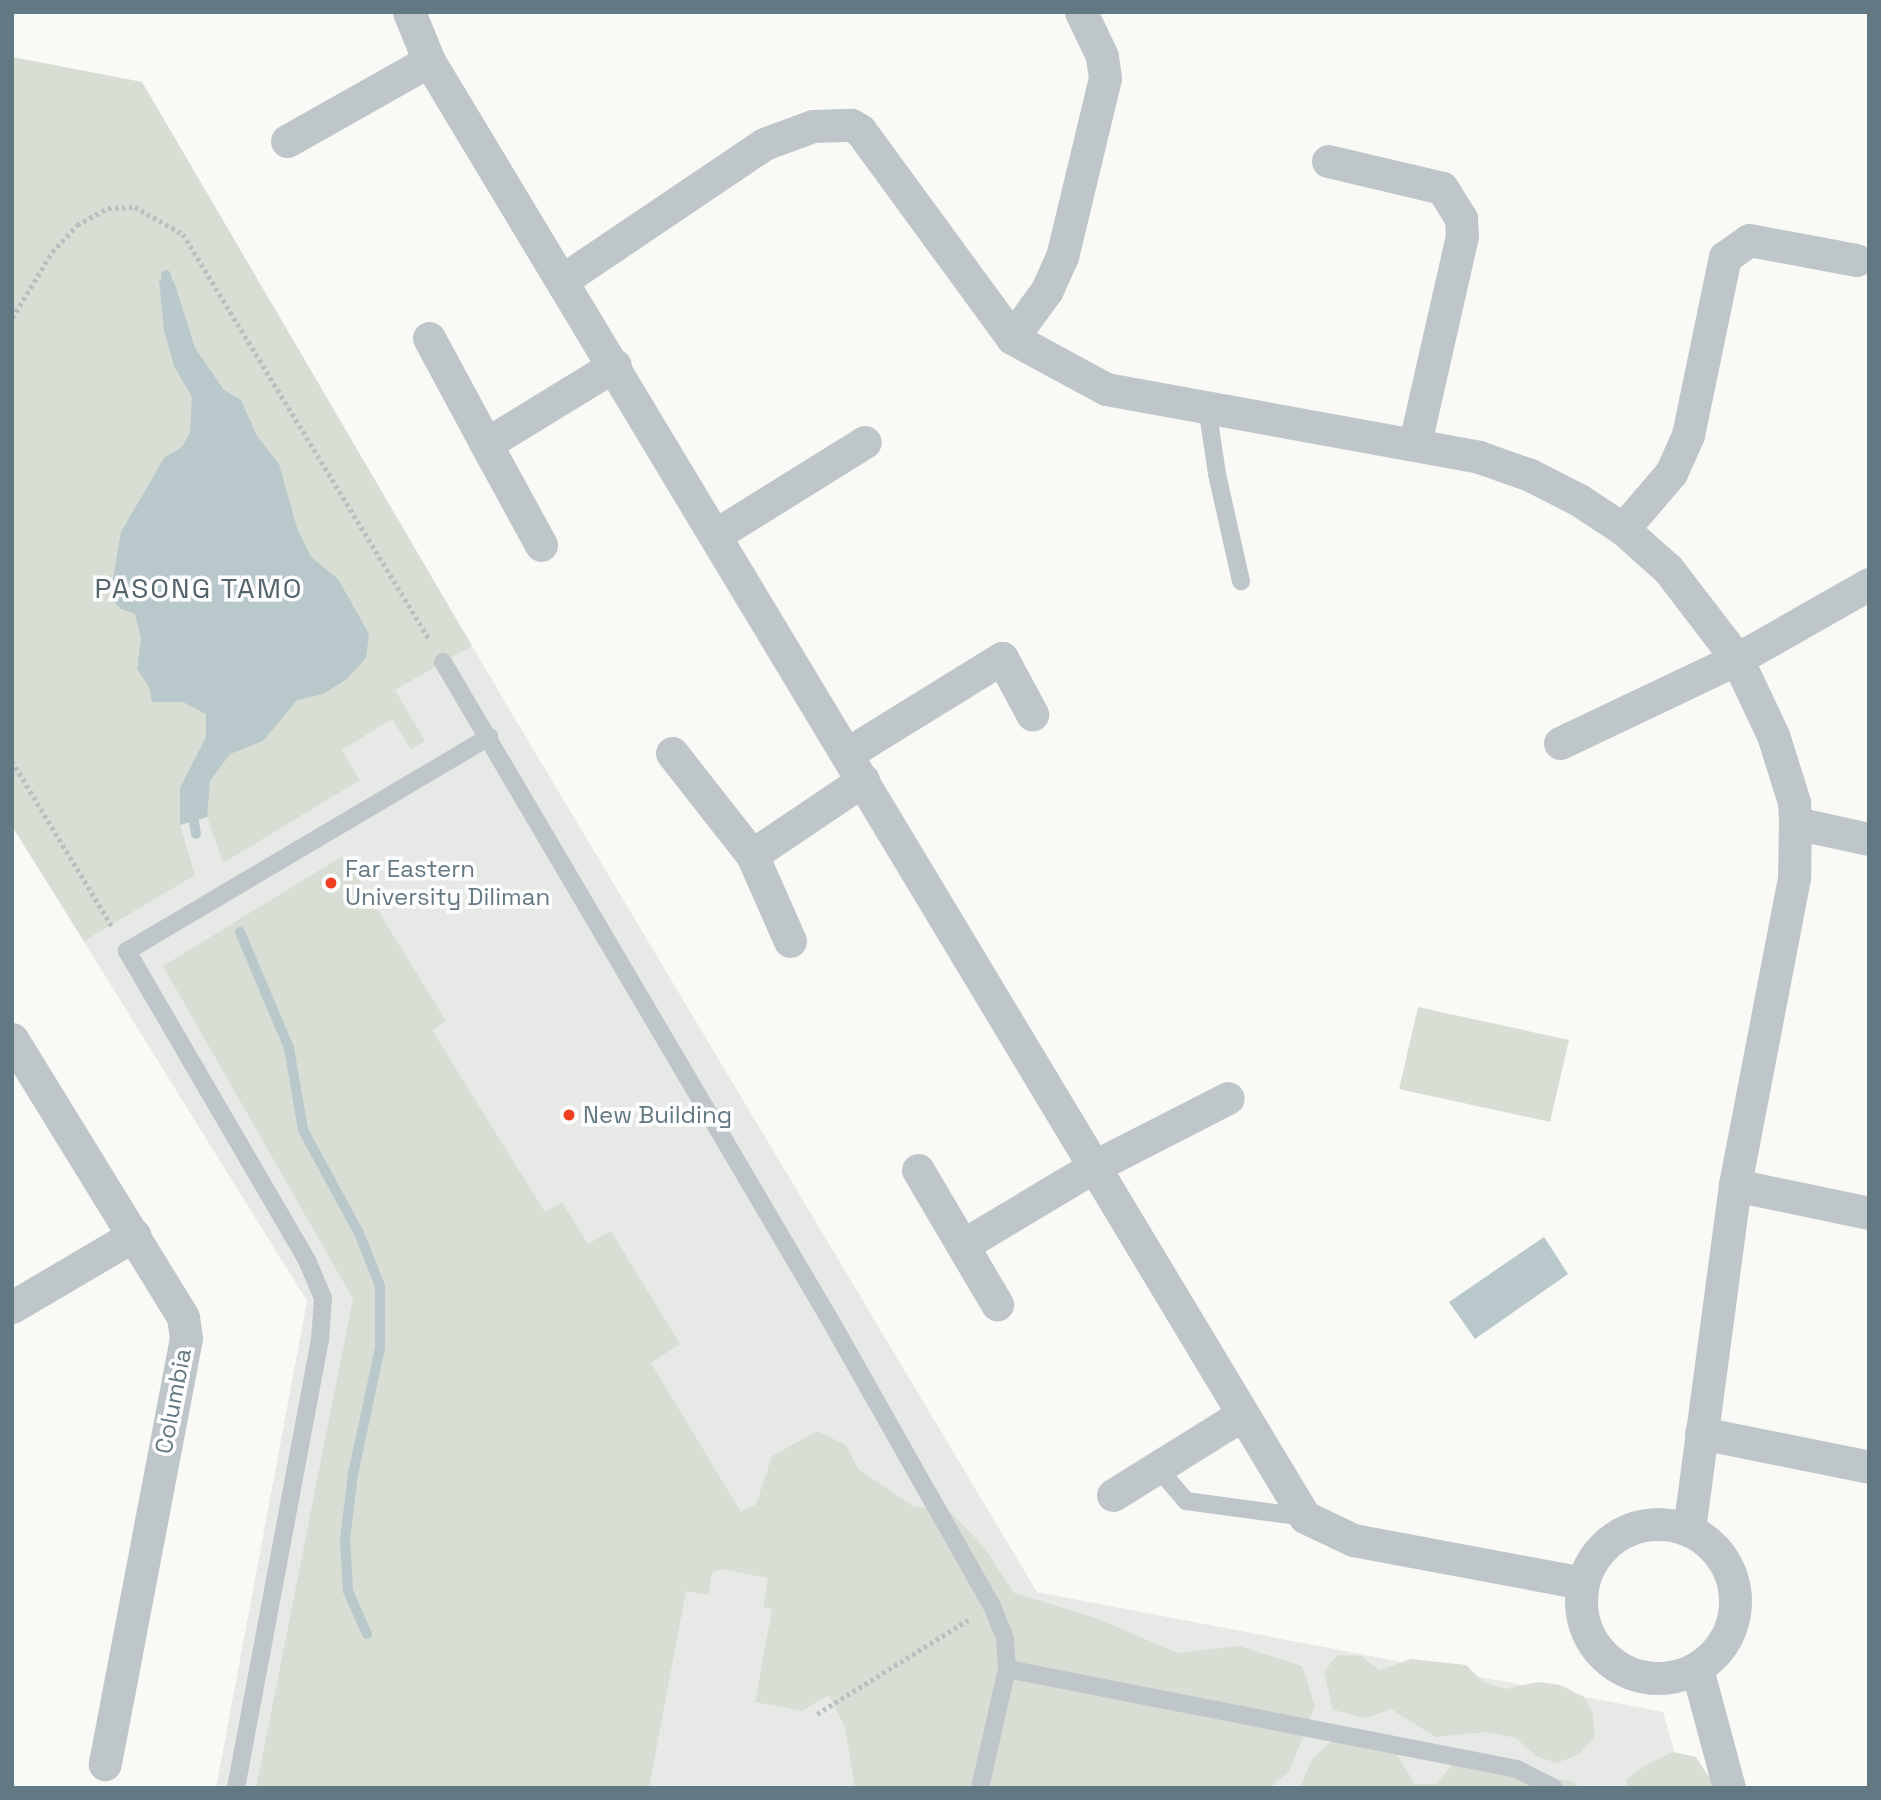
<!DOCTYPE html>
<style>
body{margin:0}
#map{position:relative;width:1881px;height:1800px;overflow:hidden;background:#f9f9f6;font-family:"Space Grotesk",sans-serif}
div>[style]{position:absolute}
.built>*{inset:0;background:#e7e9e7}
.green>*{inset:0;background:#d9ded5}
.water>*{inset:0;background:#b8c8cb}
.stream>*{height:10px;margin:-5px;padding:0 5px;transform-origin:5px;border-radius:5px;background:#b8c8cb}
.path>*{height:4.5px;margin-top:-2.25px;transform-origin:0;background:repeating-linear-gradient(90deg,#babfc1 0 3.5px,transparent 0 7px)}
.service>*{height:18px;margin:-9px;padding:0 9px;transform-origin:9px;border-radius:9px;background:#bfc6c9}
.minor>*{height:33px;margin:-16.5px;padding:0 16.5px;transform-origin:16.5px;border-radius:16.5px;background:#bfc6c9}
.minor>.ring{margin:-16.5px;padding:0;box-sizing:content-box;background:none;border:33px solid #bfc6c9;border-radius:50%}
.dots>*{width:19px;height:19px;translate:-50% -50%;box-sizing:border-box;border:4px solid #fff;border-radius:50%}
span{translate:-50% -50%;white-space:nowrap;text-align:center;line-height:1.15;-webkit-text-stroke:7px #fff;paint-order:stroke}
.poi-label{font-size:24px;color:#627883}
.left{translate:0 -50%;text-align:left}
.street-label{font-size:24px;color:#627883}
.quarter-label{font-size:28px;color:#54656e;letter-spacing:2px}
.frame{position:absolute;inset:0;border:14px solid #627883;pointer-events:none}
</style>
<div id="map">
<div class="built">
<i style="clip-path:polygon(12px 57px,142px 82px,502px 697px,1037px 1592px,1663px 1712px,1685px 1788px,216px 1788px,307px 1301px,12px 826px)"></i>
</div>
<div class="green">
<i style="clip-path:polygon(12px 57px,142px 82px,472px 646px,395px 690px,425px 741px,411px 749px,392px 719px,342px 750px,360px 780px,223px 863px,207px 817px,180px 825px,195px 875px,84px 941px,12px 826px)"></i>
<i style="clip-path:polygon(344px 855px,446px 1021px,432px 1030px,545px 1212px,562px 1202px,588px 1244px,611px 1231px,680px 1344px,651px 1363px,741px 1512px,756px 1504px,772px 1456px,817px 1431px,846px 1445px,858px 1469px,913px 1506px,949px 1511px,983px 1546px,1014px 1593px,1096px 1618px,1178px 1653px,1239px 1646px,1302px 1666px,1315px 1706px,1290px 1770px,1270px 1788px,855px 1788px,845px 1728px,829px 1695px,802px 1711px,755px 1702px,772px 1609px,763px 1607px,768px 1578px,721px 1569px,712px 1573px,708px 1595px,686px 1591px,649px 1788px,256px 1788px,353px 1299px,163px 966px)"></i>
<i style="clip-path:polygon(1418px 1007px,1569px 1040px,1550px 1122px,1399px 1089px)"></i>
<i style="clip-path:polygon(1337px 1655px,1361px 1656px,1380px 1670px,1411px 1659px,1466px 1665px,1483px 1682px,1505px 1689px,1538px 1682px,1560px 1685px,1584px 1697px,1593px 1714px,1595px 1737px,1578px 1755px,1556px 1763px,1536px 1756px,1516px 1738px,1486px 1732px,1435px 1737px,1391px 1709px,1366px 1718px,1333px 1710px,1324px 1672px)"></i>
<i style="clip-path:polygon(1338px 1735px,1364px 1737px,1397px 1755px,1415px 1784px,1436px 1784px,1453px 1764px,1572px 1781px,1579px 1788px,1300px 1788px,1312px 1759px)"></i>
<i style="clip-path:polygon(1673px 1752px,1696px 1757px,1716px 1788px,1627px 1788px,1626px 1780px,1646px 1765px)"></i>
</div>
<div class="water">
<i style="clip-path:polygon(159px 280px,174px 281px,195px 348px,224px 390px,241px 400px,257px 436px,279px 464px,297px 528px,311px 557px,338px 579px,369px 634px,366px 658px,347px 679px,323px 694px,297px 700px,263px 741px,230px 754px,210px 781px,207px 817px,180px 825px,180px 788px,206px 737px,206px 714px,183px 702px,152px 702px,149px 687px,137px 669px,141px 638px,135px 614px,121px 609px,110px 597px,121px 532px,164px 458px,182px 447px,190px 433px,192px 397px,174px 366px,164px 330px)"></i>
<i style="clip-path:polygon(1544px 1237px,1568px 1274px,1475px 1339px,1449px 1302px)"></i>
</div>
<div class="stream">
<i style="left:166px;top:275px;width:19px;rotate:81deg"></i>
<i style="left:192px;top:809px;width:25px;rotate:81deg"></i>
<i style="left:240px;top:932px;width:126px;rotate:67.1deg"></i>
<i style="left:289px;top:1048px;width:83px;rotate:80.3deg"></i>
<i style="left:303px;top:1130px;width:117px;rotate:61.5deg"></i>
<i style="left:359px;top:1233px;width:57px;rotate:68.4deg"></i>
<i style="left:380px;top:1286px;width:62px;rotate:90deg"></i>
<i style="left:380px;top:1348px;width:129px;rotate:102.1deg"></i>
<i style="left:353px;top:1474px;width:65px;rotate:97deg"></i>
<i style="left:345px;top:1539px;width:52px;rotate:86.7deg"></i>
<i style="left:348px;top:1591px;width:47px;rotate:66.2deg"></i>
</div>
<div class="path">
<i style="left:12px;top:318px;width:77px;rotate:-58.8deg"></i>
<i style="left:52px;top:252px;width:37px;rotate:-47deg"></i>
<i style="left:77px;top:225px;width:35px;rotate:-29deg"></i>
<i style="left:108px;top:208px;width:27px;rotate:-2deg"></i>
<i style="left:135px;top:207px;width:55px;rotate:29.4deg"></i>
<i style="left:183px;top:234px;width:475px;rotate:58.7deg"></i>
<i style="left:12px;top:761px;width:195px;rotate:58.8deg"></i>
<i style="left:817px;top:1714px;width:178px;rotate:-31.9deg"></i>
</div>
<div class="service">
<i style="left:1207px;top:407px;width:68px;rotate:81.5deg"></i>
<i style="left:1217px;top:474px;width:110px;rotate:77.4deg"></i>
<i style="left:443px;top:662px;width:761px;rotate:59.53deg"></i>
<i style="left:829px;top:1318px;width:331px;rotate:60.5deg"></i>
<i style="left:992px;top:1606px;width:35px;rotate:68deg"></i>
<i style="left:1005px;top:1639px;width:30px;rotate:86deg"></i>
<i style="left:1007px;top:1669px;width:122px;rotate:102.8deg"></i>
<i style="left:1157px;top:1467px;width:45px;rotate:49.5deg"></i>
<i style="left:1186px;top:1501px;width:120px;rotate:7.7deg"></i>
<i style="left:1007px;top:1669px;width:520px;rotate:11.09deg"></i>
<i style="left:1517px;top:1769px;width:42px;rotate:27.2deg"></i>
<i style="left:236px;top:1788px;width:456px;rotate:-79.4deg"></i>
<i style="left:320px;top:1340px;width:42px;rotate:-85.9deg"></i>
<i style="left:323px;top:1298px;width:39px;rotate:-113deg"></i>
<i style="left:308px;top:1262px;width:360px;rotate:-120.2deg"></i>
<i style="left:127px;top:951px;width:421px;rotate:-30.6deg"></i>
</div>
<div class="minor">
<i style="left:409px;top:12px;width:53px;rotate:67.8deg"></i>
<i style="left:429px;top:61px;width:1699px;rotate:58.97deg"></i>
<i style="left:1305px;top:1517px;width:53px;rotate:25.6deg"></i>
<i style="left:1353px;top:1540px;width:234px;rotate:10.6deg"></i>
<i style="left:287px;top:141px;width:163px;rotate:-29.4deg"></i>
<i style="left:1328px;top:161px;width:117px;rotate:13.3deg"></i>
<i style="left:1442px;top:188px;width:36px;rotate:58deg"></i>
<i style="left:1461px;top:218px;width:18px;rotate:87deg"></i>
<i style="left:1462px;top:236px;width:212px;rotate:102.8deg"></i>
<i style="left:564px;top:279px;width:241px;rotate:-34deg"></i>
<i style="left:764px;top:144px;width:52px;rotate:-20.2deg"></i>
<i style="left:813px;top:126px;width:38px;rotate:-2deg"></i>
<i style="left:851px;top:125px;width:10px;rotate:29deg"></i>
<i style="left:860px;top:130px;width:258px;rotate:53.8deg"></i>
<i style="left:1012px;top:338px;width:107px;rotate:28.5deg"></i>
<i style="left:1106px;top:389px;width:379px;rotate:10.3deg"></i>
<i style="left:1479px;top:457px;width:54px;rotate:19.4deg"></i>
<i style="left:1530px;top:475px;width:55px;rotate:27deg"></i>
<i style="left:1579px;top:500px;width:53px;rotate:33.4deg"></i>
<i style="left:1623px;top:529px;width:60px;rotate:41.6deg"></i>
<i style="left:1668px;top:569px;width:113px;rotate:52.5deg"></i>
<i style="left:1737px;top:659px;width:84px;rotate:64.7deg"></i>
<i style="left:1773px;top:735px;width:70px;rotate:72.6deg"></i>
<i style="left:1794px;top:802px;width:21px;rotate:87deg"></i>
<i style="left:1795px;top:823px;width:55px;rotate:91deg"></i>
<i style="left:1794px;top:878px;width:313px;rotate:100.9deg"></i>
<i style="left:1735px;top:1185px;width:347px;rotate:97.6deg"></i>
<i style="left:429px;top:338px;width:120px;rotate:61.7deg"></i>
<i style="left:486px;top:444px;width:151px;rotate:-31.5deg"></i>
<i style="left:1012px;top:338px;width:59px;rotate:-53.9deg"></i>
<i style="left:1047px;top:290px;width:36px;rotate:-66deg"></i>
<i style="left:1062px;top:257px;width:184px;rotate:-76.5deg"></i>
<i style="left:1105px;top:78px;width:22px;rotate:-98deg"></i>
<i style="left:1102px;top:56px;width:49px;rotate:-115.5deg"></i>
<i style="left:486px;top:444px;width:115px;rotate:61.4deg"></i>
<i style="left:1623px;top:529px;width:74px;rotate:-49.4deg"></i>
<i style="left:1671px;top:473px;width:42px;rotate:-65.9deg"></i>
<i style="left:1688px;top:435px;width:182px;rotate:-78.3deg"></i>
<i style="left:1725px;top:257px;width:29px;rotate:-35deg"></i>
<i style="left:1749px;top:240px;width:109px;rotate:10.6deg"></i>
<i style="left:717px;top:534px;width:174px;rotate:-31.9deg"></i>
<i style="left:1560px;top:743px;width:196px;rotate:-25.4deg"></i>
<i style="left:1737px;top:659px;width:152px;rotate:-29.6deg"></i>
<i style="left:672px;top:753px;width:130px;rotate:51.9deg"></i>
<i style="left:848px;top:753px;width:181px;rotate:-31.7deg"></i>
<i style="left:1002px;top:658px;width:64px;rotate:61.8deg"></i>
<i style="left:1795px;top:823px;width:76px;rotate:12.2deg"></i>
<i style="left:790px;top:941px;width:94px;rotate:-113.8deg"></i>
<i style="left:752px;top:855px;width:134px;rotate:-34deg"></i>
<i style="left:12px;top:1039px;width:326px;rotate:58.4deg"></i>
<i style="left:183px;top:1317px;width:21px;rotate:82deg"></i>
<i style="left:186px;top:1338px;width:434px;rotate:100.8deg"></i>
<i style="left:918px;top:1170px;width:156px;rotate:59.5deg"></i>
<i style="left:1735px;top:1185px;width:137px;rotate:11.8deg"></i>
<i style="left:963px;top:1245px;width:154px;rotate:-30.9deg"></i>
<i style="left:1095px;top:1166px;width:149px;rotate:-27.1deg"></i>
<i style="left:12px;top:1307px;width:142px;rotate:-30.5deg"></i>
<i style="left:1701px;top:1433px;width:171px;rotate:11.4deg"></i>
<i style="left:1113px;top:1495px;width:153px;rotate:-31.9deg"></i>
<i class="ring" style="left:1581px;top:1524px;width:121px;height:121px"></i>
<i style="left:1697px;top:1669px;width:123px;rotate:74.9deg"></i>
</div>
<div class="dots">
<i style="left:331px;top:883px;background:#ef3e20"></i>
<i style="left:569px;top:1115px;background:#ef3e20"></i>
</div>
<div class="poi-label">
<span class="left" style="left:345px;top:883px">Far Eastern<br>University Diliman</span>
<span class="left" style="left:583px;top:1115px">New Building</span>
</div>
<div class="street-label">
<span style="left:173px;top:1401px;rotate:-79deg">Columbia</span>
</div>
<div class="quarter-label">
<span style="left:199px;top:588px">PASONG TAMO</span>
</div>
<div class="frame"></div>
</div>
